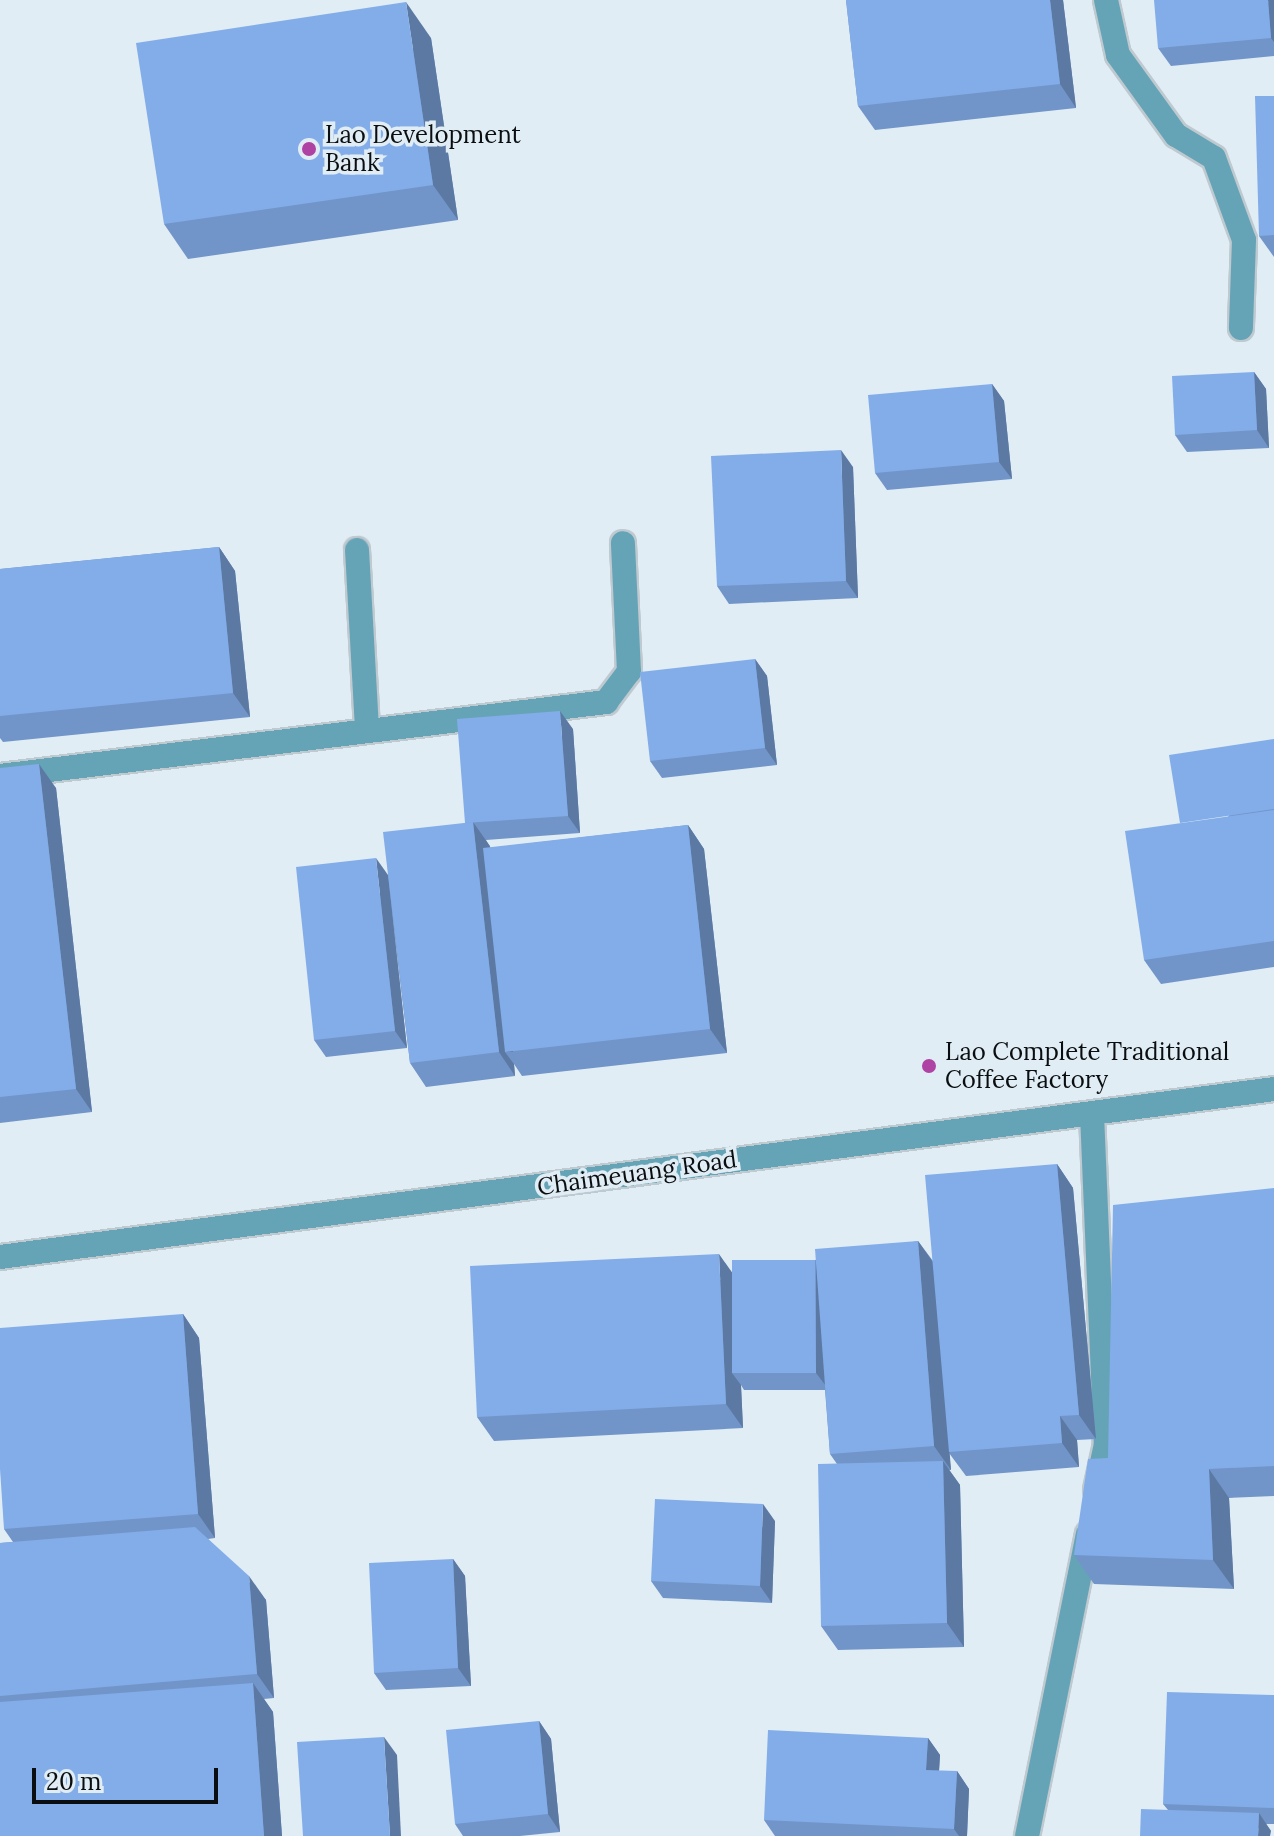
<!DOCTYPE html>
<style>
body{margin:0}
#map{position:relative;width:1274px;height:1836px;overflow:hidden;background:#e1edf5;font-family:Lora,serif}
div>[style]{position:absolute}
.roads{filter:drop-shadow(2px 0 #bfc9d0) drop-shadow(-2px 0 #bfc9d0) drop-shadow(0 2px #bfc9d0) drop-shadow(0 -2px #bfc9d0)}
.minor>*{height:24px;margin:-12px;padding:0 12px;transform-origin:12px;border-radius:12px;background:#65a4b7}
.wall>*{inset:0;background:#7195c8}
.shaded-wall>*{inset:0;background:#5c79a3}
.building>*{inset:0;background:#83ade9}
.dots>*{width:22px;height:22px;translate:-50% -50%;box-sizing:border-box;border:4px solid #e1edf5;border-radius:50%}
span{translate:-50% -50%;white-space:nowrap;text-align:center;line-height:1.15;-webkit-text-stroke:7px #e1edf5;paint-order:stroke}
.poi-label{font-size:24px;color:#0a0e10}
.left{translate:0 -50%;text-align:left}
.street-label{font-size:24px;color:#0a0e10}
.scale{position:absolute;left:32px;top:1768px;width:186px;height:36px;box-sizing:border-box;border:4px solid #0a0e10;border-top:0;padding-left:10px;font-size:24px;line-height:28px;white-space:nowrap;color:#0a0e10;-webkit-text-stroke:6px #e1edf5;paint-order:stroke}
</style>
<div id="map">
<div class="roads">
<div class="minor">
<i style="left:1106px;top:0;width:56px;rotate:77.7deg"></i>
<i style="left:1118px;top:55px;width:99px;rotate:54.1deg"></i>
<i style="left:1176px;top:135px;width:44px;rotate:31.2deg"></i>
<i style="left:1214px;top:158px;width:87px;rotate:69.9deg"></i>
<i style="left:1244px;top:240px;width:88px;rotate:92deg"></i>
<i style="left:357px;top:550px;width:180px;rotate:86.8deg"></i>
<i style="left:0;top:776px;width:611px;rotate:-6.96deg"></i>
<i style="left:606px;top:702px;width:38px;rotate:-53deg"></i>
<i style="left:629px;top:672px;width:129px;rotate:-92.7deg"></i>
<i style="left:1092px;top:1114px;width:330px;rotate:87.6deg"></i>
<i style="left:1106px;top:1444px;width:47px;rotate:102.3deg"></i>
<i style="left:0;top:1257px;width:1285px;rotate:-7.51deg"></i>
<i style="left:1027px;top:1836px;width:308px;rotate:-78.6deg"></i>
</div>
</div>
<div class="wall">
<i style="clip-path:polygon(846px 0,1063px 0,1076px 108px,875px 130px,858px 106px)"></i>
<i style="clip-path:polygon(1274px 0,1274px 56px,1171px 66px,1158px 48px)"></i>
<i style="clip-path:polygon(431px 38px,458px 220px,188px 259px,164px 224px)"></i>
<i style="clip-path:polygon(1274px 96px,1274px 257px,1259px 236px)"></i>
<i style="clip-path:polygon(1254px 372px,1266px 389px,1269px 448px,1187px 452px,1175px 435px)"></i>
<i style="clip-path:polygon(992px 384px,1004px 401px,1012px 479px,887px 490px,875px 473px)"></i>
<i style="clip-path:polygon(853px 467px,858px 598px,729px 604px,717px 586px)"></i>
<i style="clip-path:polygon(219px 547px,235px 571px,250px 717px,3px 742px,0 738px,0 569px)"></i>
<i style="clip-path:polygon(755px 659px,767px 676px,777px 765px,662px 778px,650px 761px)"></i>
<i style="clip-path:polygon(573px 729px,580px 833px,486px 840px,490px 848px,688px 825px,704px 849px,727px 1053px,522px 1076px,514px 1064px,515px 1076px,426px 1087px,410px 1063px,391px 905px,407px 1048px,326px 1057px,314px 1040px,388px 875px,465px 823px)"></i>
<i style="clip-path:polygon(1274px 739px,1274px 967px,1161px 984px,1144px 960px)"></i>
<i style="clip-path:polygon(0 768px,56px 788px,92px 1112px,0 1123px)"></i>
<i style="clip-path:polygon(1057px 1164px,1073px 1188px,1096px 1439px,1077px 1440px,1079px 1467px,966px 1476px,949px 1453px,951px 1470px,949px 1470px,960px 1485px,964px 1647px,838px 1650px,821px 1626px,837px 1464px,830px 1454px,825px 1390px,744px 1390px,741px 1385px,743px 1428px,494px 1441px,477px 1417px,732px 1273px,815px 1260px,918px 1241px,933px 1261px)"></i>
<i style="clip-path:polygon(1274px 1188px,1274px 1496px,1229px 1498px,1234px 1589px,1094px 1584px,1074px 1555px,1108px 1458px)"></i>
<i style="clip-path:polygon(183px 1314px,199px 1338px,215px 1538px,208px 1539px,266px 1600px,274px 1698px,264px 1699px,273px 1712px,282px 1836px,0 1836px,0 1543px,13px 1542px,4px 1529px)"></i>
<i style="clip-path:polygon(775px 1521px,772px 1603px,663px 1598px,651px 1581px)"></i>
<i style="clip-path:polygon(453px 1559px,465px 1576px,471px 1686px,386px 1690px,374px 1673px)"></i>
<i style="clip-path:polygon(1274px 1695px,1274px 1824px,1266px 1824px,1271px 1831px,1168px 1810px,1163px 1804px)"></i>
<i style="clip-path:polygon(539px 1721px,551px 1739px,560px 1832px,520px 1836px,463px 1836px,455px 1824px)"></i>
<i style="clip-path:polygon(928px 1738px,940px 1755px,939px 1771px,957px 1771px,969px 1789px,967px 1836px,775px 1836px,764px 1820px)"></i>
</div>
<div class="shaded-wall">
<i style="clip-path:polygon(1050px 0,1063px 0,1076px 108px,1060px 84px)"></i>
<i style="clip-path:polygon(1268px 0,1274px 0,1274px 42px,1271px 38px)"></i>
<i style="clip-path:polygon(406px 2px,431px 38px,458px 220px,433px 185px)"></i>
<i style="clip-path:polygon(1254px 372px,1266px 389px,1269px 448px,1257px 430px)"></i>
<i style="clip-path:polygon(992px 384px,1004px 401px,1012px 479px,999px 462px)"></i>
<i style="clip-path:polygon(841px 450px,853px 467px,858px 598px,846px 581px)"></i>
<i style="clip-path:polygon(219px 547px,235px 571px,250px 717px,233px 693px)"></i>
<i style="clip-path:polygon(755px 659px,767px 676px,777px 765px,765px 748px)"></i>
<i style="clip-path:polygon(560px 711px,573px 729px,580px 833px,568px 816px)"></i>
<i style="clip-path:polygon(39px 764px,56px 788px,92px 1112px,76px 1089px)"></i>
<i style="clip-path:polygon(473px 822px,490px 846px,513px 1052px,505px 1052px,514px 1064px,515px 1076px,499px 1052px)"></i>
<i style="clip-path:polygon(688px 825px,704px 849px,727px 1053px,710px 1029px)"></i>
<i style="clip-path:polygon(376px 858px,388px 875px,407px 1048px,395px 1031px)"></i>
<i style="clip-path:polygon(1057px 1164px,1073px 1188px,1096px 1439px,1079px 1415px)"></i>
<i style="clip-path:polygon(918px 1241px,935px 1265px,951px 1470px,934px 1446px)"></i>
<i style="clip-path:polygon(719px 1254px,736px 1278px,732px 1373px,741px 1385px,743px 1428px,726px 1404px)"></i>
<i style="clip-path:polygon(816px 1260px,829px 1390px,816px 1373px)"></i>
<i style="clip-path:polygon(183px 1314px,199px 1338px,215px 1538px,198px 1514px)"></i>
<i style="clip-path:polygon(1060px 1416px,1077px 1440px,1079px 1467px,1062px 1443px)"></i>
<i style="clip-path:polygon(943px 1461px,960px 1485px,964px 1647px,947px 1623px)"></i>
<i style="clip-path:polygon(1209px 1469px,1229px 1498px,1234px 1589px,1213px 1560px)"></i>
<i style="clip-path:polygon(763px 1504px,775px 1521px,772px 1603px,760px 1586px)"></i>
<i style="clip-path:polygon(453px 1559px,465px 1576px,471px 1686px,458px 1668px)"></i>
<i style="clip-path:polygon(249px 1576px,266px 1600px,274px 1698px,257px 1674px)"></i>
<i style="clip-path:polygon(253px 1683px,273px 1712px,282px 1836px,264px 1836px)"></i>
<i style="clip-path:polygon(539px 1721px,551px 1739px,560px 1832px,548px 1814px)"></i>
<i style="clip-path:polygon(384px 1737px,397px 1755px,401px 1836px,390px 1836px)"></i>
<i style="clip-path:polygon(928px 1738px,940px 1755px,938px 1787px,926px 1770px)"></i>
<i style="clip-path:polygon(957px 1771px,969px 1789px,967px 1836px,959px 1836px,954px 1829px)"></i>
<i style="clip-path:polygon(1259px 1813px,1271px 1831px,1270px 1836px,1258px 1836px)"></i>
</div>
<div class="building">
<i style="clip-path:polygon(846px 0,1050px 0,1060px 84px,858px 106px)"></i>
<i style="clip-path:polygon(1154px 0,1268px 0,1271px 38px,1158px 48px)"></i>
<i style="clip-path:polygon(406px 2px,433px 185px,164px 224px,136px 43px)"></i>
<i style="clip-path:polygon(1255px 96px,1274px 96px,1274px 235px,1259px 236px)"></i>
<i style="clip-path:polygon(1254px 372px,1257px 430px,1175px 435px,1172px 376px)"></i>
<i style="clip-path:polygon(992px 384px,999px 462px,875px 473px,868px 395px)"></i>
<i style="clip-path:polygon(841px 450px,846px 581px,717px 586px,711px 456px)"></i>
<i style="clip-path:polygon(219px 547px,233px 693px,0 716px,0 569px)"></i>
<i style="clip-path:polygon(755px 659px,765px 748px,650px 761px,640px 672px)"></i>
<i style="clip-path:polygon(560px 711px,568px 816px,465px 823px,457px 719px)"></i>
<i style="clip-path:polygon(1274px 739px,1274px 809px,1180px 823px,1169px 755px)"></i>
<i style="clip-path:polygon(39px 764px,76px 1089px,0 1097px,0 768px)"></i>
<i style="clip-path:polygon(1274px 810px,1274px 941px,1144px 960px,1125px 831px)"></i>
<i style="clip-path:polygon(473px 822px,499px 1052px,410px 1063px,383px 832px)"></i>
<i style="clip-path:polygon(688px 825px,710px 1029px,505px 1052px,483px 848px)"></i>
<i style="clip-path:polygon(376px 858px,395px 1031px,314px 1040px,296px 867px)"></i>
<i style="clip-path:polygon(1057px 1164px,1079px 1415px,1060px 1416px,1062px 1443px,949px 1452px,925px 1175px)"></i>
<i style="clip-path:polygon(1274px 1188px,1274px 1466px,1209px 1469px,1213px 1560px,1074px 1555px,1088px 1459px,1108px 1458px,1113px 1205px)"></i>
<i style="clip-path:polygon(918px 1241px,934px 1446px,830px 1454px,815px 1249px)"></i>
<i style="clip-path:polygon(719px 1254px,726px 1404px,477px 1417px,470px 1266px)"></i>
<i style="clip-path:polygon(732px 1260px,815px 1260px,816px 1373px,732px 1373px)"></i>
<i style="clip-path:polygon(183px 1314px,198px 1514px,4px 1529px,0 1469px,0 1328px)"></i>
<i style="clip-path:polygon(943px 1461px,947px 1623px,821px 1626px,818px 1464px)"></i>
<i style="clip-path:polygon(655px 1499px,763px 1504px,760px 1586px,651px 1581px)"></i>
<i style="clip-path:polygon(195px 1527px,249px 1576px,257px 1674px,0 1696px,0 1543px)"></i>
<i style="clip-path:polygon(453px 1559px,458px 1668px,374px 1673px,369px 1563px)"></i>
<i style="clip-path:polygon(253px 1683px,264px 1836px,0 1836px,0 1702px)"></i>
<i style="clip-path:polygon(1167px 1692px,1274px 1695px,1274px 1808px,1163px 1804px)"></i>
<i style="clip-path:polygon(539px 1721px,548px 1814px,455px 1824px,446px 1730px)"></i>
<i style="clip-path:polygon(768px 1730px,928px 1738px,926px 1770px,957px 1771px,954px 1829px,764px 1820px)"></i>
<i style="clip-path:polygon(384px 1737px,390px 1836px,303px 1836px,297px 1742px)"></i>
<i style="clip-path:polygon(1141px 1809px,1259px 1813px,1258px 1836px,1140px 1836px)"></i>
</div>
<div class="dots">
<i style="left:309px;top:149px;background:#af43a3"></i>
<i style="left:929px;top:1066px;background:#af43a3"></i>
</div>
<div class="poi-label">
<span class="left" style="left:325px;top:149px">Lao Development<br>Bank</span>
<span class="left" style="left:945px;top:1066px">Lao Complete Traditional<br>Coffee Factory</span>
</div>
<div class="street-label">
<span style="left:637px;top:1173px;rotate:-8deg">Chaimeuang Road</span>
</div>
<div class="scale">20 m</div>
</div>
